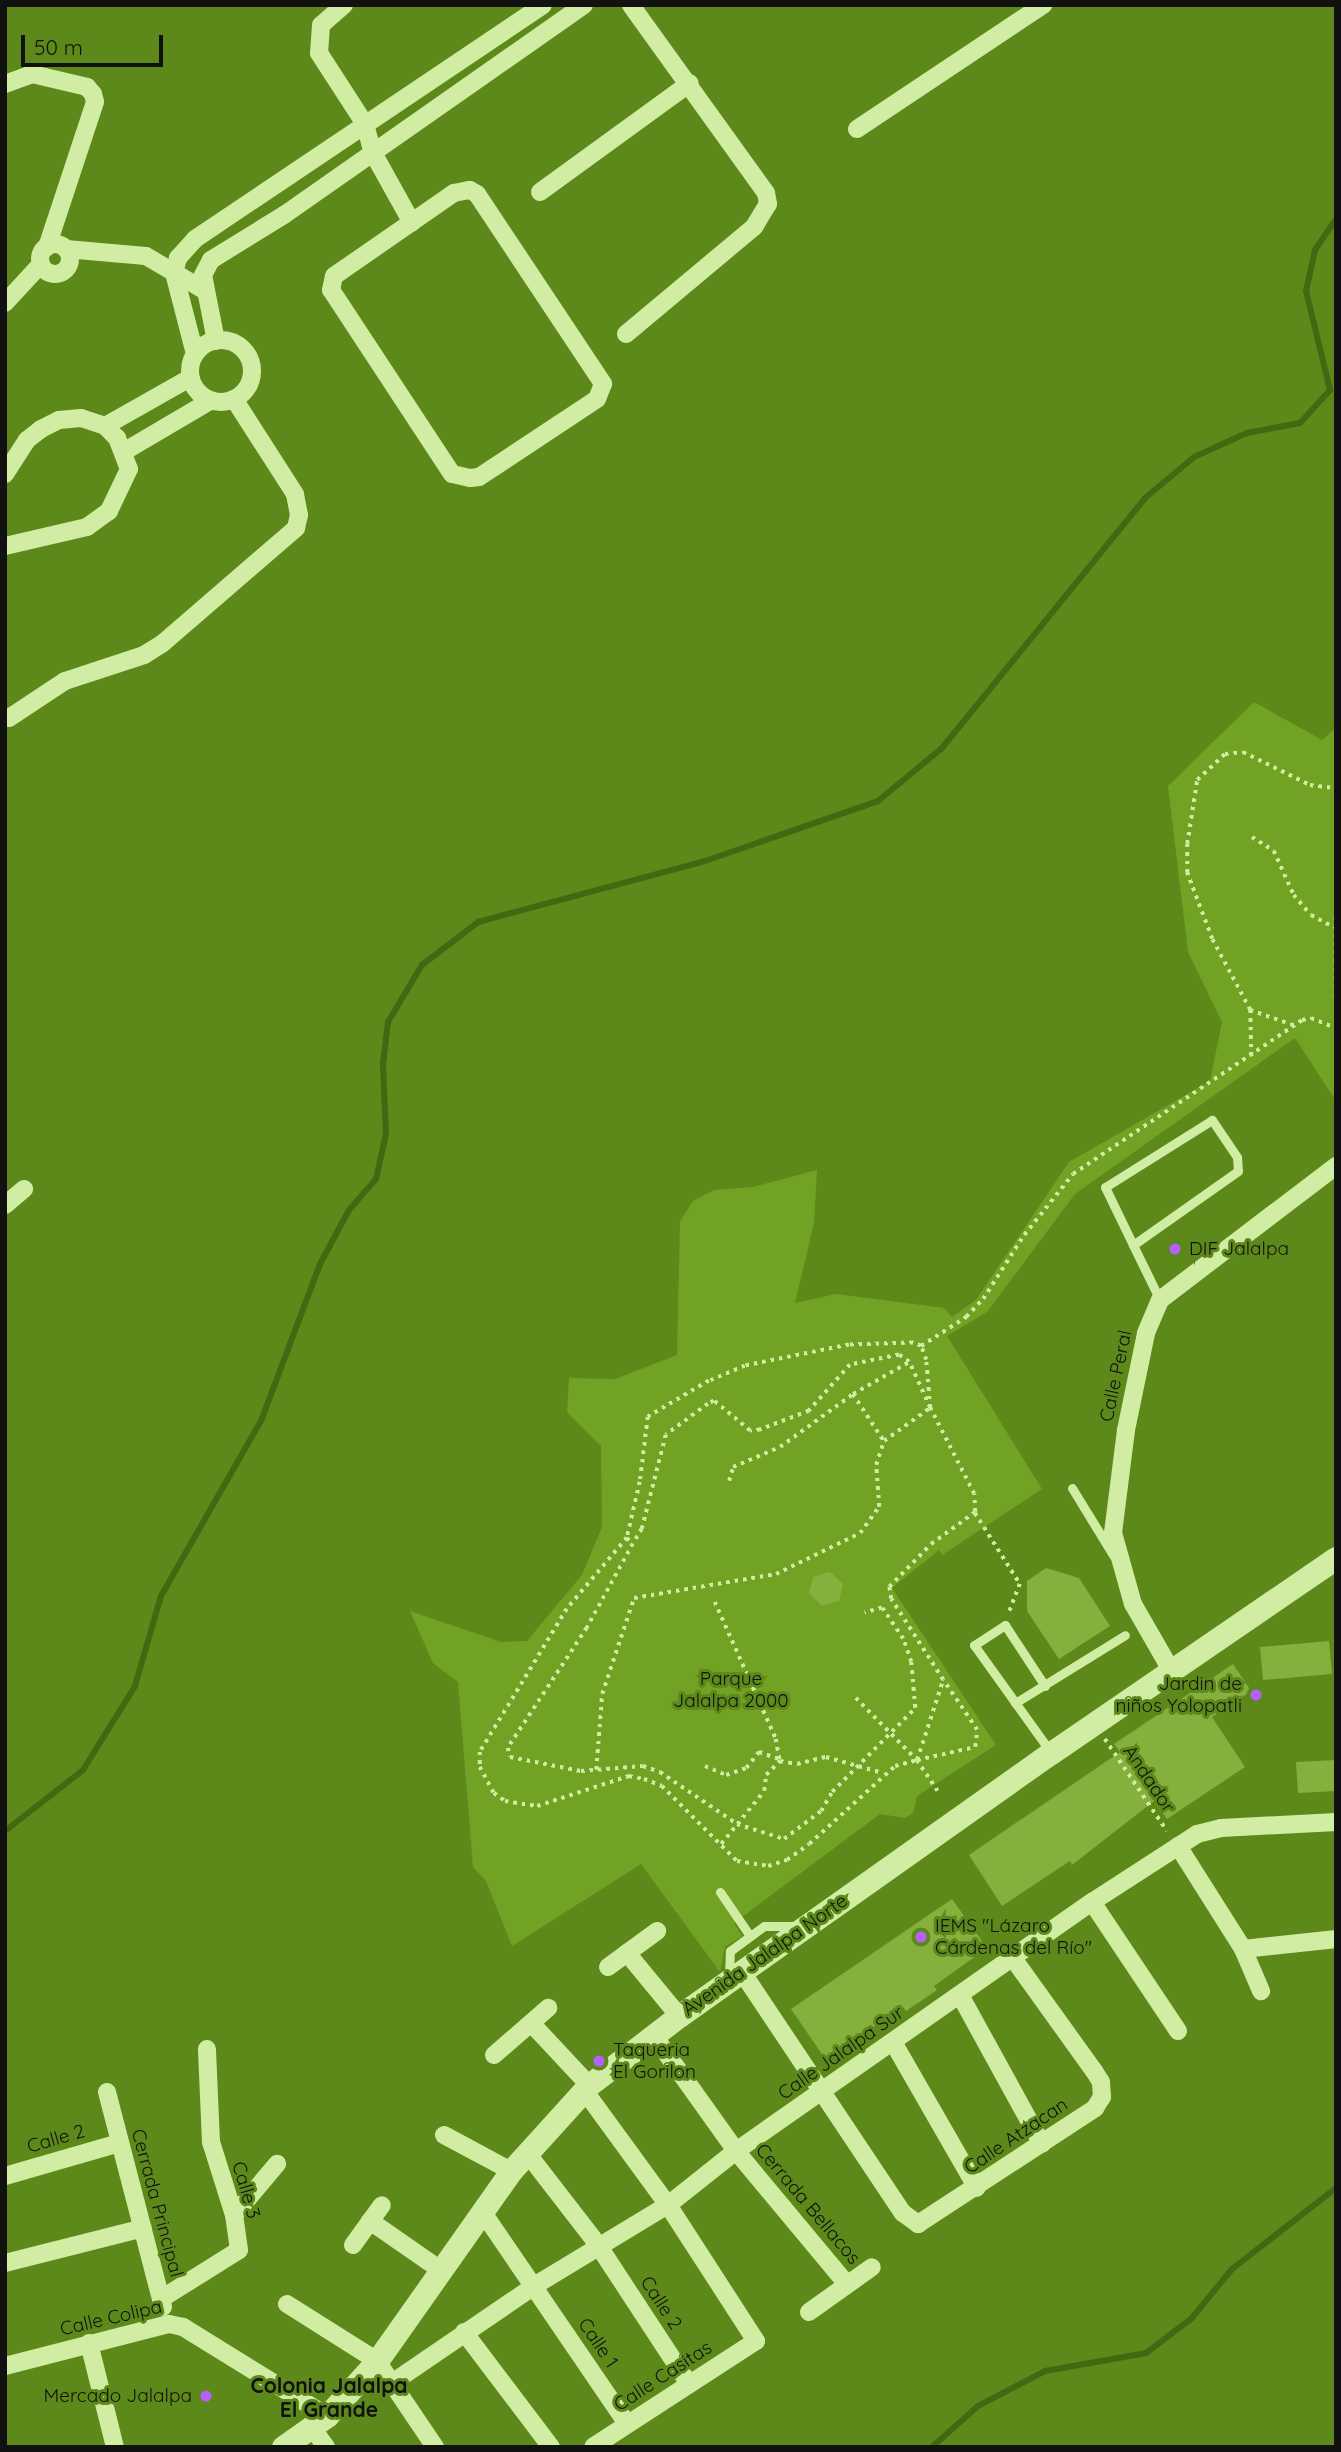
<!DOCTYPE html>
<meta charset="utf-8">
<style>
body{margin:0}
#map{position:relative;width:1341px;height:2452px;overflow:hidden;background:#5d891a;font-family:Quicksand,sans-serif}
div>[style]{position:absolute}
.green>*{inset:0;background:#72a223}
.stream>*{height:6px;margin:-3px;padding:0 3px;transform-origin:3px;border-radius:3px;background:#446711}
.building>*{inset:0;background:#85b03e}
.path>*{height:3.5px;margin-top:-1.75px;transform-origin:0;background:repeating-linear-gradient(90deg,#d1eda3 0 3.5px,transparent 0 8.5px)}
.service>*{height:9px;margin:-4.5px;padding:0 4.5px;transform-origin:4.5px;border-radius:4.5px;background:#d1eda3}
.minor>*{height:18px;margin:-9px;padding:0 9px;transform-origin:9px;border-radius:9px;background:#d1eda3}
.minor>.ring{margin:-9px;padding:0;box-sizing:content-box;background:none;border:18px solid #d1eda3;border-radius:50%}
.tertiary>*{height:23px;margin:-11.5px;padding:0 11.5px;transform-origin:11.5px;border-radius:11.5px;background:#d1eda3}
.dots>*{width:19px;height:19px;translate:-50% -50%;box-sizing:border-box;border:4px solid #5d891a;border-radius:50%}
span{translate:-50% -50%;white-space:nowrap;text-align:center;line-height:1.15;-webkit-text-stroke:6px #5d891a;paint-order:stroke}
.poi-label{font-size:19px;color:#111}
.left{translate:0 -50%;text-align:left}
.right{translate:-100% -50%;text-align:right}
.street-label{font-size:19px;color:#111}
.park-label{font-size:19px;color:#111}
.neighbourhood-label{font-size:21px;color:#111;font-weight:700}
.frame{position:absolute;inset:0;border:7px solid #111;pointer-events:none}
.scale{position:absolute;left:21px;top:35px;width:142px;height:32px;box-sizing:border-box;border:4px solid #111;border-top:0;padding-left:9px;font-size:21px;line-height:24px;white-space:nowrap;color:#111;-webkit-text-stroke:5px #5d891a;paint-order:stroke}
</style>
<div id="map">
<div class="green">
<i style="clip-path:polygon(1254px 702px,1322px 740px,1336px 728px,1336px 1101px,1295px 1038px,1075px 1194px,987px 1312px,947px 1336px,1042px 1489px,942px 1555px,939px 1550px,892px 1588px,996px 1745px,917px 1796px,913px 1813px,905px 1818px,880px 1814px,734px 1923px,742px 1936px,725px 1947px,720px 1972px,641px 1864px,512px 1946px,486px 1881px,473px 1867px,458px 1682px,433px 1663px,410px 1611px,501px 1642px,527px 1641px,582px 1575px,602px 1527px,601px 1446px,567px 1412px,569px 1378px,615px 1379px,677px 1355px,680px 1221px,693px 1201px,714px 1190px,753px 1187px,817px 1170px,814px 1223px,795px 1303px,836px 1294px,944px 1308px,952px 1317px,976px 1300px,1069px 1162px,1210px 1081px,1222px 1022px,1188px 952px,1168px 786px)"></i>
</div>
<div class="stream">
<i style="left:5px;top:1831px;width:99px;rotate:-38deg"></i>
<i style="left:83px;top:1770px;width:99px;rotate:-58.2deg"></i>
<i style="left:135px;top:1686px;width:94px;rotate:-73.9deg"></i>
<i style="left:161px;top:1596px;width:202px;rotate:-60.3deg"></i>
<i style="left:261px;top:1421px;width:168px;rotate:-69.4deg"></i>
<i style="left:320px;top:1264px;width:61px;rotate:-61.8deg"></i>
<i style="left:349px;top:1210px;width:41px;rotate:-48.9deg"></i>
<i style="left:376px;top:1179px;width:46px;rotate:-77.5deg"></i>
<i style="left:386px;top:1134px;width:70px;rotate:-92.5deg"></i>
<i style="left:383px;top:1064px;width:42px;rotate:-83.2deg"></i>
<i style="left:388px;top:1022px;width:66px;rotate:-59.2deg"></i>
<i style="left:422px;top:965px;width:71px;rotate:-37.5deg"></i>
<i style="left:478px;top:922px;width:235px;rotate:-15deg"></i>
<i style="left:705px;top:861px;width:183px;rotate:-19.1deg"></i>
<i style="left:878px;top:801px;width:83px;rotate:-39.6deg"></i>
<i style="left:942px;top:748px;width:322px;rotate:-50.9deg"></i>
<i style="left:1145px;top:498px;width:64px;rotate:-39.9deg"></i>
<i style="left:1194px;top:457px;width:58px;rotate:-24.4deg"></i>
<i style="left:1247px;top:433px;width:54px;rotate:-10.7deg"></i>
<i style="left:1300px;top:423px;width:45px;rotate:-47.7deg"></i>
<i style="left:1330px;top:390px;width:102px;rotate:-103.6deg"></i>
<i style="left:1306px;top:291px;width:42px;rotate:-77.6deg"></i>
<i style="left:1315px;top:250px;width:37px;rotate:-56deg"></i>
<i style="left:932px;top:2447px;width:62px;rotate:-41.7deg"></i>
<i style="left:978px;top:2406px;width:76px;rotate:-27.6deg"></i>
<i style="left:1045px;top:2371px;width:103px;rotate:-10.1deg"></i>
<i style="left:1146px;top:2353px;width:56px;rotate:-37.1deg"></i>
<i style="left:1191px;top:2319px;width:65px;rotate:-50.6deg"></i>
<i style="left:1232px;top:2269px;width:132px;rotate:-37.9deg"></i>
</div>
<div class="building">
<i style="clip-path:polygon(1046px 1568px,1079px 1578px,1110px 1626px,1059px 1659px,1027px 1611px,1027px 1581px)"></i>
<i style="clip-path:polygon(830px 1572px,843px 1584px,839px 1601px,822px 1606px,809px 1593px,813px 1577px)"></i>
<i style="clip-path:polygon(1329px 1641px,1332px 1674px,1263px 1680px,1260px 1647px)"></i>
<i style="clip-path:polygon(1233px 1664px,1251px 1691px,1212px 1717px,1245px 1767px,1167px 1819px,1154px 1801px,1072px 1865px,1070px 1861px,1002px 1906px,969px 1855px,1120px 1752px,1114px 1744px)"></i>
<i style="clip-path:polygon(1336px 1760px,1336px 1791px,1298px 1793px,1296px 1762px)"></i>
<i style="clip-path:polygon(952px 1899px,987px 1948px,934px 1986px,937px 1990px,906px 2011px,903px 2007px,826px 2060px,791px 2009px)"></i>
</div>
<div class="path">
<i style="left:1252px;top:837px;width:26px;rotate:32deg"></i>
<i style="left:1274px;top:851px;width:48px;rotate:65.6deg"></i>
<i style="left:1294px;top:895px;width:26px;rotate:50deg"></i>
<i style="left:1311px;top:915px;width:26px;rotate:28deg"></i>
<i style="left:1336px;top:917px;width:83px;rotate:90deg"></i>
<i style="left:1250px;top:1010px;width:81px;rotate:-118.2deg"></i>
<i style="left:1212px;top:939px;width:71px;rotate:-110.7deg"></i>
<i style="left:1187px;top:873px;width:29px;rotate:-90deg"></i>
<i style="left:1187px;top:844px;width:65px;rotate:-81.1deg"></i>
<i style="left:1197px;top:780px;width:38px;rotate:-43deg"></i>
<i style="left:1225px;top:754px;width:18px;rotate:-6deg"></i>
<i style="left:1243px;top:752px;width:75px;rotate:26.2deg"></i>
<i style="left:1310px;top:785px;width:26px;rotate:7deg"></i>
<i style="left:1251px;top:1056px;width:46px;rotate:-91.2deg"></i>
<i style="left:1250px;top:1010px;width:46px;rotate:19.2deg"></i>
<i style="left:921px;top:1346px;width:54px;rotate:-32.8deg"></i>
<i style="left:966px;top:1317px;width:25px;rotate:-47deg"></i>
<i style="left:983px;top:1299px;width:76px;rotate:-57.4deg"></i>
<i style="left:1024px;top:1235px;width:78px;rotate:-51.2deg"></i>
<i style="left:1073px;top:1174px;width:276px;rotate:-33.9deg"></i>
<i style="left:1302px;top:1020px;width:9px;rotate:-13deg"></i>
<i style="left:1311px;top:1018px;width:27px;rotate:22deg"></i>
<i style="left:853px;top:1394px;width:56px;rotate:56.6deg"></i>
<i style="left:729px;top:1481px;width:15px;rotate:-74deg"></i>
<i style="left:733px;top:1467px;width:51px;rotate:-23.1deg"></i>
<i style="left:780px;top:1447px;width:90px;rotate:-36deg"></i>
<i style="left:853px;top:1394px;width:64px;rotate:-29.7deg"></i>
<i style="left:975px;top:1513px;width:84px;rotate:57.6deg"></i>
<i style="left:1020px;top:1584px;width:31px;rotate:111deg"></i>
<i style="left:627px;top:1538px;width:8px;rotate:45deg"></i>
<i style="left:633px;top:1544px;width:96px;rotate:118.7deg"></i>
<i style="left:587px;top:1628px;width:144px;rotate:123.4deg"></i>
<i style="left:508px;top:1748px;width:9px;rotate:77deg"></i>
<i style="left:510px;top:1757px;width:72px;rotate:11.2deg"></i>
<i style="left:581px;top:1771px;width:62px;rotate:-4.6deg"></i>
<i style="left:643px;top:1766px;width:18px;rotate:19deg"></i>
<i style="left:660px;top:1772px;width:93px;rotate:34deg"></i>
<i style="left:737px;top:1824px;width:49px;rotate:17.7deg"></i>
<i style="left:784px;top:1839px;width:46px;rotate:-37.1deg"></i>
<i style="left:821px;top:1811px;width:22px;rotate:-60deg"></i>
<i style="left:832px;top:1792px;width:118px;rotate:-45.3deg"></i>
<i style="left:915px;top:1708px;width:46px;rotate:-95deg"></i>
<i style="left:911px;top:1662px;width:24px;rotate:-109deg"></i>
<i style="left:903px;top:1639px;width:37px;rotate:-124deg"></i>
<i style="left:882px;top:1608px;width:18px;rotate:164deg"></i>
<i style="left:715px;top:1602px;width:150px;rotate:66deg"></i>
<i style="left:776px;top:1739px;width:22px;rotate:80deg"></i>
<i style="left:856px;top:1698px;width:87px;rotate:45.5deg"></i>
<i style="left:1105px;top:1739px;width:111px;rotate:56deg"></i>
<i style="left:917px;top:1760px;width:84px;rotate:-72deg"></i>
<i style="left:943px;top:1680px;width:96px;rotate:-122.7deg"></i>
<i style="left:891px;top:1599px;width:12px;rotate:-99deg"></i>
<i style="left:889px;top:1587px;width:60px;rotate:-45.7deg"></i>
<i style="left:931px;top:1544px;width:54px;rotate:-36deg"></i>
<i style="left:975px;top:1512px;width:18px;rotate:-93deg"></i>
<i style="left:974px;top:1494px;width:97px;rotate:-117.1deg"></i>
<i style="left:930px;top:1408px;width:48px;rotate:-94.8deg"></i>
<i style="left:926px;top:1360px;width:15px;rotate:-110deg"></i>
<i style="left:921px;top:1346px;width:9px;rotate:-159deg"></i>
<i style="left:913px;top:1343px;width:64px;rotate:178.2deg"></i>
<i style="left:849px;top:1345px;width:106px;rotate:168.6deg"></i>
<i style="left:745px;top:1366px;width:39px;rotate:157deg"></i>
<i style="left:709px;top:1381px;width:71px;rotate:149.5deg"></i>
<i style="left:648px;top:1417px;width:65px;rotate:97deg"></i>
<i style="left:640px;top:1482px;width:57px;rotate:103.1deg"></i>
<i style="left:627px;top:1538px;width:93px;rotate:130.2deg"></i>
<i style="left:567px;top:1609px;width:167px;rotate:121.3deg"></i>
<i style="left:480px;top:1752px;width:15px;rotate:90deg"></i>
<i style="left:480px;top:1767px;width:30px;rotate:62deg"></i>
<i style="left:494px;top:1793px;width:14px;rotate:36deg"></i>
<i style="left:505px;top:1801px;width:32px;rotate:9deg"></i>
<i style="left:537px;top:1806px;width:97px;rotate:-18.1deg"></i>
<i style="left:629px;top:1776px;width:15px;rotate:11deg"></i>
<i style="left:644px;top:1779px;width:19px;rotate:21deg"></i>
<i style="left:662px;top:1786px;width:106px;rotate:45deg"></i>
<i style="left:737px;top:1861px;width:31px;rotate:9deg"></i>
<i style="left:768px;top:1866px;width:20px;rotate:-18deg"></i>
<i style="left:787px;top:1860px;width:27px;rotate:-36deg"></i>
<i style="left:809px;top:1844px;width:116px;rotate:-42.2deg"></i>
<i style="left:895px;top:1766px;width:23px;rotate:-15deg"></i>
<i style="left:917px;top:1760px;width:37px;rotate:56deg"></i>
<i style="left:917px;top:1760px;width:59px;rotate:-12.6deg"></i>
<i style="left:975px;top:1747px;width:17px;rotate:-83deg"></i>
<i style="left:977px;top:1730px;width:60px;rotate:-124.2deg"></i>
<i style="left:705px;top:1766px;width:23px;rotate:23deg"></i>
<i style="left:726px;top:1775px;width:21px;rotate:-19deg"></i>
<i style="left:746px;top:1768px;width:21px;rotate:-51deg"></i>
<i style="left:759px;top:1752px;width:21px;rotate:19deg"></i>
<i style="left:596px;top:1770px;width:76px;rotate:-85.5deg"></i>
<i style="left:602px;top:1694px;width:101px;rotate:-71.6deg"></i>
<i style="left:634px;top:1598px;width:144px;rotate:-9.6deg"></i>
<i style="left:776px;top:1574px;width:93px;rotate:-26deg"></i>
<i style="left:860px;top:1533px;width:32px;rotate:-54deg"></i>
<i style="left:879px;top:1507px;width:42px;rotate:-94.1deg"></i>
<i style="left:876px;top:1465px;width:25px;rotate:-72deg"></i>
<i style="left:884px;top:1441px;width:57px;rotate:-35.7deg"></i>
<i style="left:930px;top:1408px;width:51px;rotate:-114.5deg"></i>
<i style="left:909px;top:1362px;width:12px;rotate:-145deg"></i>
<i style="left:899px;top:1355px;width:50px;rotate:168.5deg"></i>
<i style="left:850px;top:1365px;width:62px;rotate:131.7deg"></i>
<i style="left:809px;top:1411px;width:53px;rotate:158.8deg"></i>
<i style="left:760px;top:1430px;width:10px;rotate:174deg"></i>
<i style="left:750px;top:1431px;width:47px;rotate:-140.2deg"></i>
<i style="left:714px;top:1401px;width:7px;rotate:153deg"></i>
<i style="left:708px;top:1404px;width:52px;rotate:143.6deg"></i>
<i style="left:666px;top:1435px;width:97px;rotate:104.3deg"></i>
<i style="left:642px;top:1529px;width:17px;rotate:121deg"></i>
<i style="left:721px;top:1844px;width:68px;rotate:-50.9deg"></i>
<i style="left:764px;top:1791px;width:16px;rotate:-83deg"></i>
<i style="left:766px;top:1775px;width:20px;rotate:-45deg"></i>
<i style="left:780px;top:1761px;width:17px;rotate:10deg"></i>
<i style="left:797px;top:1764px;width:30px;rotate:-14deg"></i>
<i style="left:826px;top:1757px;width:59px;rotate:15.7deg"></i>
</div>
<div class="service">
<i style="left:1133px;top:1245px;width:128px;rotate:-35.2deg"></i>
<i style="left:1238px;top:1171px;width:14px;rotate:-94deg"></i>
<i style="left:1237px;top:1157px;width:45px;rotate:-124deg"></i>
<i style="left:1212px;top:1120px;width:126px;rotate:147.9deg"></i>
<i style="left:1105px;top:1187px;width:64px;rotate:64.2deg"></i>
<i style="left:1133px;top:1245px;width:61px;rotate:63.9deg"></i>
<i style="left:1072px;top:1488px;width:79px;rotate:58.5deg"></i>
<i style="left:1045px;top:1686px;width:73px;rotate:-123.3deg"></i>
<i style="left:1005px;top:1625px;width:37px;rotate:147deg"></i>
<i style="left:974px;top:1645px;width:130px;rotate:54.4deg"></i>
<i style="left:1015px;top:1703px;width:129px;rotate:-31.7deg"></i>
<i style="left:720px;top:1892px;width:53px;rotate:55.7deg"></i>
<i style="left:729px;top:1977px;width:26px;rotate:-88deg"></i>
<i style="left:730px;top:1951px;width:42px;rotate:-36.3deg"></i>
<i style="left:764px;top:1926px;width:34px"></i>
</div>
<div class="minor">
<i style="left:344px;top:5px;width:30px;rotate:139deg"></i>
<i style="left:321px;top:25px;width:28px;rotate:94deg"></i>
<i style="left:319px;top:53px;width:85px;rotate:57.1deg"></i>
<i style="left:365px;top:124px;width:28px;rotate:75deg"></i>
<i style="left:372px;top:151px;width:82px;rotate:60.9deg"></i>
<i style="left:5px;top:84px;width:29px;rotate:-20deg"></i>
<i style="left:32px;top:74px;width:57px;rotate:13.3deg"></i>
<i style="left:87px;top:87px;width:9px;rotate:49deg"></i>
<i style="left:93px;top:94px;width:8px;rotate:76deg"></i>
<i style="left:95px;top:102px;width:153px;rotate:108.3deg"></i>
<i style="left:857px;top:129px;width:224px;rotate:-33.7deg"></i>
<i style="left:470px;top:190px;width:8px;rotate:30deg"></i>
<i style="left:477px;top:194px;width:228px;rotate:56.4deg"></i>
<i style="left:603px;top:384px;width:16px;rotate:112deg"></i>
<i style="left:597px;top:399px;width:141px;rotate:146.5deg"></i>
<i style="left:479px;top:477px;width:9px;rotate:174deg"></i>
<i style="left:470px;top:478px;width:18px;rotate:-167deg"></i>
<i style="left:452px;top:474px;width:220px;rotate:-123.3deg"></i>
<i style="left:331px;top:290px;width:14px;rotate:-78deg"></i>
<i style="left:334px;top:276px;width:146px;rotate:-34.7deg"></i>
<i style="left:454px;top:193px;width:16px;rotate:-11deg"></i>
<i style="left:540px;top:192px;width:185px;rotate:-36deg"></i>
<i class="ring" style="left:40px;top:244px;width:12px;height:12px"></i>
<i style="left:66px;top:249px;width:80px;rotate:5deg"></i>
<i style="left:146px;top:256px;width:67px;rotate:30.4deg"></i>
<i style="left:5px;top:303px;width:53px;rotate:-47.3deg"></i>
<i style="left:626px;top:334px;width:167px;rotate:-39.9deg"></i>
<i style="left:754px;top:227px;width:27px;rotate:-59deg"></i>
<i style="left:768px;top:204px;width:11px;rotate:-100deg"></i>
<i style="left:766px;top:193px;width:231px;rotate:-125.7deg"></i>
<i class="ring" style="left:190px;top:340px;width:44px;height:44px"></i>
<i style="left:216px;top:341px;width:67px;rotate:-101.1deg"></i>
<i style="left:203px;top:275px;width:17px;rotate:-62deg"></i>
<i style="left:211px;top:260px;width:86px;rotate:-31.7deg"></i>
<i style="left:284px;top:215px;width:366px;rotate:-35deg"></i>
<i style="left:195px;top:354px;width:84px;rotate:-104.5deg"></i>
<i style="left:174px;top:273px;width:16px;rotate:-75deg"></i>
<i style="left:178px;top:258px;width:25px;rotate:-48deg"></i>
<i style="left:195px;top:239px;width:419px;rotate:-33.9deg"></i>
<i style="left:105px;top:426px;width:98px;rotate:-29.5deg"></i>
<i style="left:125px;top:451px;width:99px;rotate:-30.5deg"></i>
<i style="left:5px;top:474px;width:40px;rotate:-57.1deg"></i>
<i style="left:27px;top:440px;width:18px;rotate:-38deg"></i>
<i style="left:41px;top:429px;width:20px;rotate:-27deg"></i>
<i style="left:59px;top:420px;width:22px;rotate:-5deg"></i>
<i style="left:81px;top:418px;width:25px;rotate:18deg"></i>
<i style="left:105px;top:426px;width:17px;rotate:45deg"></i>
<i style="left:117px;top:438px;width:33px;rotate:69deg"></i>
<i style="left:129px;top:469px;width:47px;rotate:115.5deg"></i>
<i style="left:109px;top:511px;width:27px;rotate:144deg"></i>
<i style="left:87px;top:527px;width:84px;rotate:167deg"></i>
<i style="left:9px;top:718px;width:67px;rotate:-33.5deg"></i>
<i style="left:65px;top:681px;width:83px;rotate:-18.2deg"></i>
<i style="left:144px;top:655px;width:22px;rotate:-32deg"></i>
<i style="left:163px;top:643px;width:176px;rotate:-40.8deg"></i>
<i style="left:296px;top:528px;width:13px;rotate:-77deg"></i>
<i style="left:299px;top:515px;width:21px;rotate:-101deg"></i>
<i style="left:295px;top:494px;width:113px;rotate:-122.7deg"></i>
<i style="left:5px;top:1205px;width:25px;rotate:-40deg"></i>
<i style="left:1171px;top:1670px;width:76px;rotate:-119.9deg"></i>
<i style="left:1133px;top:1604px;width:74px;rotate:-105.7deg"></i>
<i style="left:1113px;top:1533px;width:104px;rotate:-82.8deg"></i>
<i style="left:1126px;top:1430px;width:99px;rotate:-78.3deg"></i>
<i style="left:1146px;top:1333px;width:36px;rotate:-67deg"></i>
<i style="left:1160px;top:1300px;width:221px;rotate:-37.3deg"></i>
<i style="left:1178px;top:1846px;width:122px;rotate:57.7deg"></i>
<i style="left:1243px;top:1949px;width:46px;rotate:66.8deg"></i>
<i style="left:1092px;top:1902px;width:155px;rotate:56.3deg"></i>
<i style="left:1243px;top:1949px;width:94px;rotate:-6.1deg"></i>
<i style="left:627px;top:1953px;width:82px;rotate:50.5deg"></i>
<i style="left:608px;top:1967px;width:61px;rotate:-36.3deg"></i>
<i style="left:742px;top:1972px;width:290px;rotate:56.3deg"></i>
<i style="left:903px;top:2213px;width:19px;rotate:36deg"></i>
<i style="left:918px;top:2224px;width:212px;rotate:-33.2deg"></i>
<i style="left:1095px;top:2108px;width:13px;rotate:-58deg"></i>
<i style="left:1102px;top:2097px;width:15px;rotate:-94deg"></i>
<i style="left:1101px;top:2082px;width:13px;rotate:-122deg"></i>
<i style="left:1094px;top:2071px;width:140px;rotate:-125.7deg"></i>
<i style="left:960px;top:1995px;width:170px;rotate:61.2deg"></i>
<i style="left:531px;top:2023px;width:85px;rotate:46.9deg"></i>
<i style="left:654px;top:2036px;width:141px;rotate:54.5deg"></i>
<i style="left:736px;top:2151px;width:173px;rotate:50.2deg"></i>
<i style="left:893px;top:2042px;width:168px;rotate:60.1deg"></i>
<i style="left:494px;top:2055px;width:72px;rotate:-41deg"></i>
<i style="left:584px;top:2090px;width:142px;rotate:53.9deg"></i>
<i style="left:668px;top:2205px;width:162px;rotate:57.1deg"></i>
<i style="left:756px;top:2341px;width:194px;rotate:147deg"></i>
<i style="left:107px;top:2092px;width:222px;rotate:75.4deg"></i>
<i style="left:444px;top:2135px;width:76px;rotate:28.2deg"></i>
<i style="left:527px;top:2153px;width:116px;rotate:52.3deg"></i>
<i style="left:598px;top:2245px;width:166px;rotate:56.8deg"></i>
<i style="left:5px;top:2176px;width:119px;rotate:-16.1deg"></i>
<i style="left:484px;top:2214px;width:254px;rotate:55.7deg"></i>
<i style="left:234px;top:2215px;width:67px;rotate:-49.9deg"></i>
<i style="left:370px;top:2221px;width:88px;rotate:34.8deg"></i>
<i style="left:353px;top:2245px;width:49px;rotate:-54.1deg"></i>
<i style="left:5px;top:2263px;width:142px;rotate:-14.2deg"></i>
<i style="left:161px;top:2299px;width:92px;rotate:-32.1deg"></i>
<i style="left:239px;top:2250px;width:35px;rotate:-98deg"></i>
<i style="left:234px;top:2215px;width:77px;rotate:-107.5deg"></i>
<i style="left:211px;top:2142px;width:93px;rotate:-92.5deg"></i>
<i style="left:287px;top:2304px;width:107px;rotate:32.3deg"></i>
<i style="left:377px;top:2361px;width:104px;rotate:56deg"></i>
<i style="left:809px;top:2312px;width:77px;rotate:-35.5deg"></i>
<i style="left:464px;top:2332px;width:144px;rotate:52.9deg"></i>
<i style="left:89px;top:2343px;width:107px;rotate:76deg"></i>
<i style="left:5px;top:2366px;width:169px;rotate:-14.4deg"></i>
<i style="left:169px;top:2324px;width:14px;rotate:12deg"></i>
<i style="left:183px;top:2327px;width:169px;rotate:31.7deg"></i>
<i style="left:392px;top:2383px;width:172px;rotate:-34.3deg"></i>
<i style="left:534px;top:2286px;width:157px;rotate:-31.2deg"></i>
<i style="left:668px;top:2205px;width:87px;rotate:-38.5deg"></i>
<i style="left:736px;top:2151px;width:434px;rotate:-35deg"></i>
<i style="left:1092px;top:1902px;width:125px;rotate:-32.9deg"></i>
<i style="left:1197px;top:1834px;width:25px;rotate:-14deg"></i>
<i style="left:1221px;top:1828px;width:115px;rotate:-3deg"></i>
<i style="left:313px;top:2429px;width:22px;rotate:54deg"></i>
</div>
<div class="tertiary">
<i style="left:283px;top:2447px;width:54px;rotate:-35.2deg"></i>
<i style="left:327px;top:2416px;width:74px;rotate:-47.7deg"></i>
<i style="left:377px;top:2361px;width:232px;rotate:-54.8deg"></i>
<i style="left:511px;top:2171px;width:116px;rotate:-47.8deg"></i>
<i style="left:589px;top:2085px;width:113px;rotate:-37.5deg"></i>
<i style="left:679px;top:2016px;width:456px;rotate:-35.3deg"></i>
<i style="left:1051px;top:1753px;width:345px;rotate:-34.4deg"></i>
</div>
<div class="dots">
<i style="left:1175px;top:1249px;background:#b55fff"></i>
<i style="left:1256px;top:1695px;background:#b55fff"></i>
<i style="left:921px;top:1937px;background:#b55fff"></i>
<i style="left:599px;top:2061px;background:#b55fff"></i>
<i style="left:206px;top:2396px;background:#b55fff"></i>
</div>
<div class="poi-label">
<span class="left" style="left:1189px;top:1249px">DIF Jalalpa</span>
<span class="right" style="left:1242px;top:1695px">Jardin de<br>niños Yolopatli</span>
<span class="left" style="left:935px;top:1937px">IEMS "Lázaro<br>Cárdenas del Río"</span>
<span class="left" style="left:613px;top:2061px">Taqueria<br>El Gorilon</span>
<span class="right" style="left:192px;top:2396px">Mercado Jalalpa</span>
</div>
<div class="street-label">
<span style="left:1116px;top:1376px;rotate:-78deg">Calle Peral</span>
<span style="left:1149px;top:1779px;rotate:56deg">Andador</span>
<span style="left:765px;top:1955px;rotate:-35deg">Avenida Jalalpa Norte</span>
<span style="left:841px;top:2053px;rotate:-35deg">Calle Jalalpa Sur</span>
<span style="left:1016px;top:2136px;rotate:-34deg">Calle Atzacan</span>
<span style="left:56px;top:2139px;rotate:-16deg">Calle 2</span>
<span style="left:246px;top:2190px;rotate:74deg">Calle 3</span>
<span style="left:157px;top:2203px;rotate:75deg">Cerrada Principal</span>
<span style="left:808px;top:2204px;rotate:50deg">Cerrada Bellacos</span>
<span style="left:661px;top:2303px;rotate:57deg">Calle 2</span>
<span style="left:111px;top:2318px;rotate:-13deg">Calle Colipa</span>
<span style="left:598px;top:2343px;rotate:56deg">Calle 1</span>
<span style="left:663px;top:2376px;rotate:-33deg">Calle Casitas</span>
</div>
<div class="park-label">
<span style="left:731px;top:1690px">Parque<br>Jalalpa 2000</span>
</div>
<div class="neighbourhood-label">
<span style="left:329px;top:2397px">Colonia Jalalpa<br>El Grande</span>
</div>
<div class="frame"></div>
<div class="scale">50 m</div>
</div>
